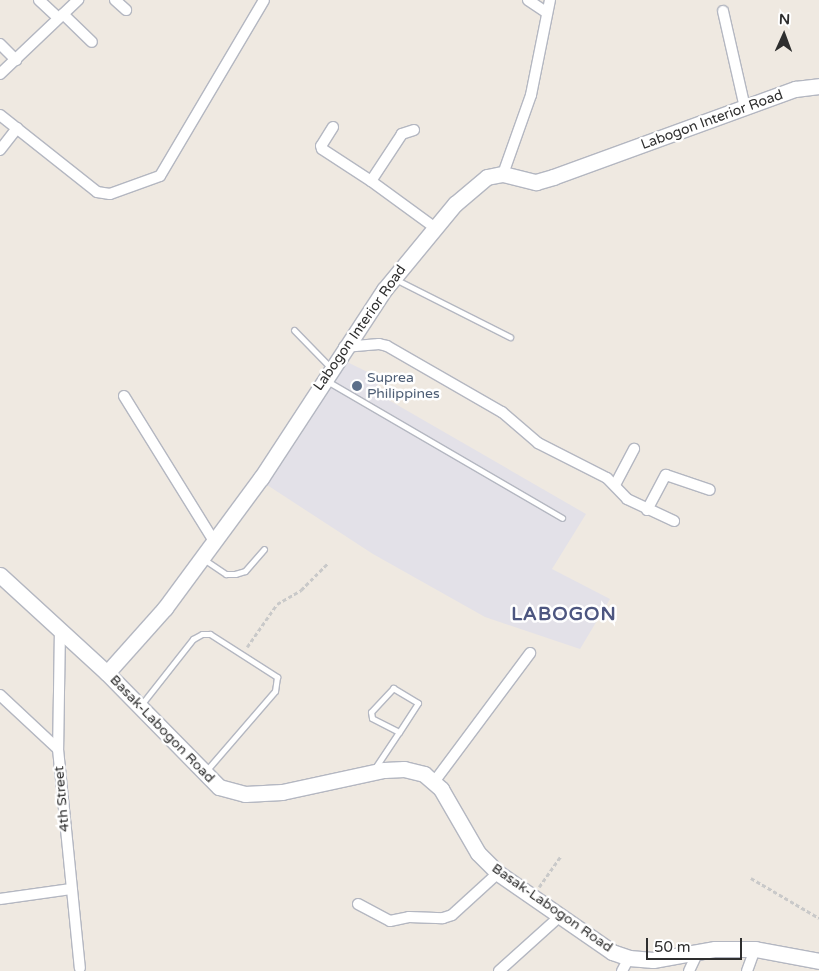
<!DOCTYPE html>
<style>
body{margin:0}
#map{position:relative;width:819px;height:971px;overflow:hidden;background:#efe9e1;font-family:"Varela Round",sans-serif}
div>[style]{position:absolute}
.industrial>*{inset:0;background:#e3e1e8}
.path>*{height:2.5px;margin-top:-1.25px;transform-origin:0;background:repeating-linear-gradient(90deg,#c9c9c9 0 4px,transparent 0 6.5px)}
.roads{filter:drop-shadow(1px 0 #b4b7c1) drop-shadow(-1px 0 #b4b7c1) drop-shadow(0 1px #b4b7c1) drop-shadow(0 -1px #b4b7c1)}
.lane>*{height:5px;margin:-2.5px;padding:0 2.5px;transform-origin:2.5px;border-radius:2.5px;background:#fff}
.street>*{height:10px;margin:-5px;padding:0 5px;transform-origin:5px;border-radius:5px;background:#fff}
.secondary>*{height:15px;margin:-7.5px;padding:0 7.5px;transform-origin:7.5px;border-radius:7.5px;background:#fff}
.dots>*{width:14px;height:14px;translate:-50% -50%;box-sizing:border-box;border:2px solid #fff;border-radius:50%}
span{translate:-50% -50%;white-space:nowrap;text-align:center;line-height:1.15;-webkit-text-stroke:5px #fff;paint-order:stroke}
.street-label{font-size:14px;color:#2e2e2e}
.service-label{font-size:14px;color:#4e5e75}
.left{translate:0 -50%;text-align:left}
.district-label{font-size:19px;color:#4d5680;font-weight:700;letter-spacing:1px}
.north{position:absolute;left:759px;top:10px;width:50px;height:50px;-webkit-text-stroke:4px #fff;paint-order:stroke;rotate:2deg;font-size:14px;font-weight:700;line-height:20px;text-align:center;color:#2e2e2e}
.north::after{content:'';display:block;margin:auto;width:18px;height:22px;background:#2e2e2e;clip-path:polygon(50% 0,100% 100%,50% 72%,0 100%)}
.scale{position:absolute;left:646px;top:938px;width:96px;height:22px;box-sizing:border-box;border:2px solid #2e2e2e;border-top:0;padding-left:6px;font-size:15px;line-height:18px;white-space:nowrap;color:#2e2e2e;-webkit-text-stroke:4px #fff;paint-order:stroke}
</style>
<div id="map">
<div class="industrial">
<i style="clip-path:polygon(345px 361px,382px 379px,373px 391px,586px 514px,552px 569px,610px 599px,580px 649px,485px 617px,373px 554px,264px 483px)"></i>
</div>
<div class="path">
<i style="left:247px;top:647px;width:52px;rotate:-55.1deg"></i>
<i style="left:277px;top:604px;width:28px;rotate:-30deg"></i>
<i style="left:301px;top:590px;width:37px;rotate:-45deg"></i>
<i style="left:751px;top:878px;width:79px;rotate:30.5deg"></i>
<i style="left:539px;top:887px;width:38px;rotate:-55deg"></i>
</div>
<div class="roads">
<div class="lane">
<i style="left:395px;top:279px;width:129px;rotate:26.8deg"></i>
<i style="left:294px;top:330px;width:52px;rotate:45.8deg"></i>
<i style="left:327px;top:381px;width:272px;rotate:30.2deg"></i>
<i style="left:202px;top:558px;width:29px;rotate:34deg"></i>
<i style="left:226px;top:574px;width:9px"></i>
<i style="left:235px;top:574px;width:10px;rotate:-17deg"></i>
<i style="left:245px;top:571px;width:29px;rotate:-49deg"></i>
<i style="left:141px;top:705px;width:84px;rotate:-51.8deg"></i>
<i style="left:193px;top:639px;width:10px;rotate:-29deg"></i>
<i style="left:202px;top:634px;width:8px"></i>
<i style="left:210px;top:634px;width:80px;rotate:32.7deg"></i>
<i style="left:277px;top:677px;width:14px;rotate:98deg"></i>
<i style="left:275px;top:691px;width:106px;rotate:130.8deg"></i>
<i style="left:375px;top:768px;width:43px;rotate:-56.3deg"></i>
<i style="left:399px;top:732px;width:30px;rotate:-153deg"></i>
<i style="left:372px;top:718px;width:6px;rotate:-99deg"></i>
<i style="left:371px;top:712px;width:33px;rotate:-47deg"></i>
<i style="left:393px;top:688px;width:29px;rotate:31deg"></i>
<i style="left:418px;top:703px;width:35px;rotate:123deg"></i>
</div>
<div class="street">
<i style="left:39px;top:0;width:26px;rotate:43deg"></i>
<i style="left:115px;top:0;width:15px;rotate:42deg"></i>
<i style="left:528px;top:0;width:23px;rotate:34deg"></i>
<i style="left:723px;top:11px;width:99px;rotate:77.2deg"></i>
<i style="left:63px;top:14px;width:40px;rotate:44deg"></i>
<i style="left:0;top:44px;width:23px;rotate:45deg"></i>
<i style="left:0;top:74px;width:108px;rotate:-43.5deg"></i>
<i style="left:0;top:115px;width:124px;rotate:38.4deg"></i>
<i style="left:97px;top:192px;width:13px;rotate:9deg"></i>
<i style="left:110px;top:194px;width:53px;rotate:-19.8deg"></i>
<i style="left:160px;top:176px;width:204px;rotate:-59.4deg"></i>
<i style="left:333px;top:127px;width:22px;rotate:122deg"></i>
<i style="left:321px;top:146px;width:3px;rotate:72deg"></i>
<i style="left:322px;top:149px;width:59px;rotate:33.1deg"></i>
<i style="left:414px;top:130px;width:13px;rotate:162deg"></i>
<i style="left:402px;top:134px;width:56px;rotate:123.4deg"></i>
<i style="left:371px;top:181px;width:78px;rotate:36.1deg"></i>
<i style="left:0;top:150px;width:28px;rotate:-52deg"></i>
<i style="left:503px;top:174px;width:84px;rotate:-70.5deg"></i>
<i style="left:531px;top:95px;width:97px;rotate:-78.7deg"></i>
<i style="left:344px;top:347px;width:35px;rotate:-5deg"></i>
<i style="left:379px;top:344px;width:8px;rotate:14deg"></i>
<i style="left:387px;top:346px;width:133px;rotate:29.9deg"></i>
<i style="left:502px;top:412px;width:48px;rotate:40.7deg"></i>
<i style="left:538px;top:443px;width:77px;rotate:26.9deg"></i>
<i style="left:607px;top:478px;width:29px;rotate:46deg"></i>
<i style="left:627px;top:499px;width:52px;rotate:25.1deg"></i>
<i style="left:124px;top:396px;width:171px;rotate:58.2deg"></i>
<i style="left:615px;top:485px;width:41px;rotate:-62.2deg"></i>
<i style="left:647px;top:510px;width:40px;rotate:-62deg"></i>
<i style="left:666px;top:475px;width:46px;rotate:18.8deg"></i>
<i style="left:60px;top:628px;width:121px;rotate:90.9deg"></i>
<i style="left:58px;top:749px;width:220px;rotate:84.3deg"></i>
<i style="left:0;top:695px;width:79px;rotate:43deg"></i>
<i style="left:434px;top:782px;width:161px;rotate:-53.3deg"></i>
<i style="left:0;top:899px;width:72px;rotate:-8deg"></i>
<i style="left:358px;top:904px;width:36px;rotate:28deg"></i>
<i style="left:390px;top:921px;width:19px;rotate:-12deg"></i>
<i style="left:409px;top:917px;width:34px;rotate:2deg"></i>
<i style="left:443px;top:918px;width:9px;rotate:-18deg"></i>
<i style="left:452px;top:915px;width:62px;rotate:-42.4deg"></i>
<i style="left:499px;top:971px;width:82px;rotate:-42deg"></i>
<i style="left:622px;top:971px;width:15px;rotate:-62deg"></i>
<i style="left:689px;top:971px;width:19px;rotate:-65deg"></i>
<i style="left:747px;top:971px;width:23px;rotate:-70deg"></i>
</div>
<div class="secondary">
<i style="left:0;top:575px;width:145px;rotate:42.5deg"></i>
<i style="left:107px;top:673px;width:160px;rotate:45.5deg"></i>
<i style="left:219px;top:787px;width:27px;rotate:15deg"></i>
<i style="left:245px;top:794px;width:37px;rotate:-3deg"></i>
<i style="left:282px;top:792px;width:104px;rotate:-12.2deg"></i>
<i style="left:384px;top:770px;width:20px;rotate:-3deg"></i>
<i style="left:404px;top:769px;width:21px;rotate:14deg"></i>
<i style="left:424px;top:774px;width:23px;rotate:41deg"></i>
<i style="left:441px;top:789px;width:74px;rotate:60deg"></i>
<i style="left:478px;top:853px;width:28px;rotate:45deg"></i>
<i style="left:498px;top:873px;width:139px;rotate:34.7deg"></i>
<i style="left:612px;top:952px;width:18px;rotate:19deg"></i>
<i style="left:629px;top:958px;width:24px;rotate:5deg"></i>
<i style="left:653px;top:960px;width:63px;rotate:-10.1deg"></i>
<i style="left:715px;top:949px;width:40px"></i>
<i style="left:755px;top:949px;width:65px;rotate:10.6deg"></i>
<i style="left:107px;top:673px;width:87px;rotate:-48.3deg"></i>
<i style="left:165px;top:608px;width:162px;rotate:-53.6deg"></i>
<i style="left:261px;top:478px;width:225px;rotate:-56.8deg"></i>
<i style="left:384px;top:290px;width:112px;rotate:-50.5deg"></i>
<i style="left:455px;top:204px;width:42px;rotate:-40.2deg"></i>
<i style="left:487px;top:177px;width:16px;rotate:-11deg"></i>
<i style="left:503px;top:174px;width:34px;rotate:14deg"></i>
<i style="left:536px;top:182px;width:18px;rotate:-16deg"></i>
<i style="left:553px;top:177px;width:258px;rotate:-20deg"></i>
<i style="left:795px;top:89px;width:24px;rotate:-7deg"></i>
</div>
</div>
<div class="dots">
<i style="left:357px;top:386px;background:#5c6f8a"></i>
</div>
<div class="street-label">
<span style="left:712px;top:120px;rotate:-20deg">Labogon Interior Road</span>
<span style="left:360px;top:328px;rotate:-55deg">Labogon Interior Road</span>
<span style="left:162px;top:729px;rotate:46deg">Basak-Labogon Road</span>
<span style="left:62px;top:799px;rotate:-95deg">4th Street</span>
<span style="left:552px;top:908px;rotate:35deg">Basak-Labogon Road</span>
</div>
<div class="service-label">
<span class="left" style="left:367px;top:386px">Suprea<br>Philippines</span>
</div>
<div class="district-label">
<span style="left:564px;top:615px">LABOGON</span>
</div>
<div class="north">N</div>
<div class="scale">50 m</div>
</div>
